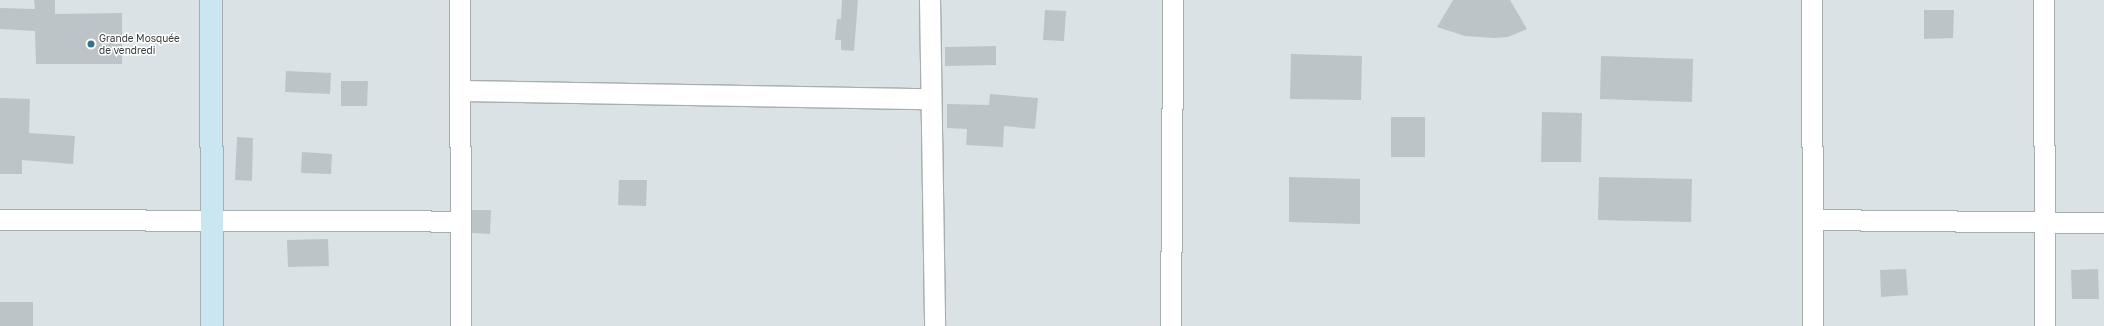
<!DOCTYPE html>
<meta charset="utf-8">
<style>
body{margin:0}
#map{position:relative;width:2104px;height:326px;overflow:hidden;background:#dbe2e5;font-family:"Golos Text",sans-serif}
div>[style]{position:absolute}
.building>*{inset:0;background:#bdc4c7}
.roads{filter:drop-shadow(1px 0 #a6aeb0) drop-shadow(-1px 0 #a6aeb0) drop-shadow(0 1px #a6aeb0) drop-shadow(0 -1px #a6aeb0)}
.street>*{height:20px;margin:-10px;padding:0 10px;transform-origin:10px;border-radius:10px;background:#fff}
.secondary>*{height:22px;margin:-11px;padding:0 11px;transform-origin:11px;border-radius:11px;background:#cae7f1}
.dots>*{width:11px;height:11px;translate:-50% -50%;box-sizing:border-box;border:2px solid #fff;border-radius:50%}
span{translate:-50% -50%;white-space:nowrap;text-align:center;line-height:1.15;-webkit-text-stroke:3px #fff;paint-order:stroke}
.poi-label{font-size:10px;color:#373a3b}
.left{translate:0 -50%;text-align:left}
</style>
<div id="map">
<div class="building">
<i style="clip-path:polygon(34px 0,55px 0,55px 14px,122px 13px,122px 64px,36px 64px,35px 31px,0 29px,0 8px,35px 9px)"></i>
<i style="clip-path:polygon(842px 0,858px 0,854px 51px,841px 50px,841px 40px,835px 40px,837px 19px,841px 19px)"></i>
<i style="clip-path:polygon(1453px 0,1510px 0,1527px 29px,1508px 37px,1494px 38px,1465px 36px,1437px 27px)"></i>
<i style="clip-path:polygon(1045px 10px,1066px 11px,1064px 41px,1043px 40px)"></i>
<i style="clip-path:polygon(1924px 10px,1954px 10px,1953px 38px,1924px 39px)"></i>
<i style="clip-path:polygon(996px 46px,996px 65px,945px 66px,945px 47px)"></i>
<i style="clip-path:polygon(1291px 54px,1362px 56px,1361px 100px,1290px 99px)"></i>
<i style="clip-path:polygon(1601px 56px,1693px 59px,1692px 102px,1600px 99px)"></i>
<i style="clip-path:polygon(286px 71px,331px 73px,330px 94px,285px 92px)"></i>
<i style="clip-path:polygon(341px 81px,368px 81px,367px 106px,341px 106px)"></i>
<i style="clip-path:polygon(990px 94px,1038px 98px,1035px 129px,1004px 126px,1003px 147px,966px 145px,967px 129px,947px 128px,947px 104px,989px 105px)"></i>
<i style="clip-path:polygon(0 98px,30px 99px,29px 133px,75px 136px,73px 164px,22px 160px,22px 174px,0 174px)"></i>
<i style="clip-path:polygon(1542px 112px,1582px 113px,1581px 162px,1541px 162px)"></i>
<i style="clip-path:polygon(1391px 117px,1425px 117px,1425px 157px,1391px 157px)"></i>
<i style="clip-path:polygon(237px 137px,253px 138px,252px 181px,235px 180px)"></i>
<i style="clip-path:polygon(302px 152px,332px 154px,331px 174px,301px 173px)"></i>
<i style="clip-path:polygon(1289px 177px,1360px 179px,1360px 224px,1289px 222px)"></i>
<i style="clip-path:polygon(1599px 177px,1692px 179px,1691px 222px,1598px 220px)"></i>
<i style="clip-path:polygon(619px 180px,647px 180px,646px 206px,618px 205px)"></i>
<i style="clip-path:polygon(472px 210px,491px 210px,490px 234px,472px 233px)"></i>
<i style="clip-path:polygon(328px 239px,329px 266px,288px 267px,287px 240px)"></i>
<i style="clip-path:polygon(1906px 269px,1908px 295px,1881px 297px,1880px 270px)"></i>
<i style="clip-path:polygon(2098px 269px,2099px 299px,2072px 299px,2071px 270px)"></i>
<i style="clip-path:polygon(0 302px,33px 302px,33px 326px,0 326px)"></i>
</div>
<div class="roads">
<div class="street">
<i style="left:460px;top:0;width:326px;rotate:89.8deg"></i>
<i style="left:930px;top:0;width:326px;rotate:89.1deg"></i>
<i style="left:1812px;top:0;width:326px;rotate:89.8deg"></i>
<i style="left:2044px;top:0;width:326px;rotate:89.8deg"></i>
<i style="left:460px;top:91px;width:471px;rotate:1deg"></i>
<i style="left:0;top:220px;width:461px;rotate:0.2deg"></i>
<i style="left:1813px;top:220px;width:291px;rotate:0.6deg"></i>
<i style="left:1171px;top:326px;width:326px;rotate:-89.6deg"></i>
</div>
<div class="secondary">
<i style="left:211px;top:0;width:326px;rotate:89.8deg"></i>
</div>
</div>
<div class="dots">
<i style="left:91px;top:44px;background:#367489"></i>
</div>
<div class="poi-label">
<span class="left" style="left:99px;top:44px">Grande Mosquée<br>de vendredi</span>
</div>
</div>
